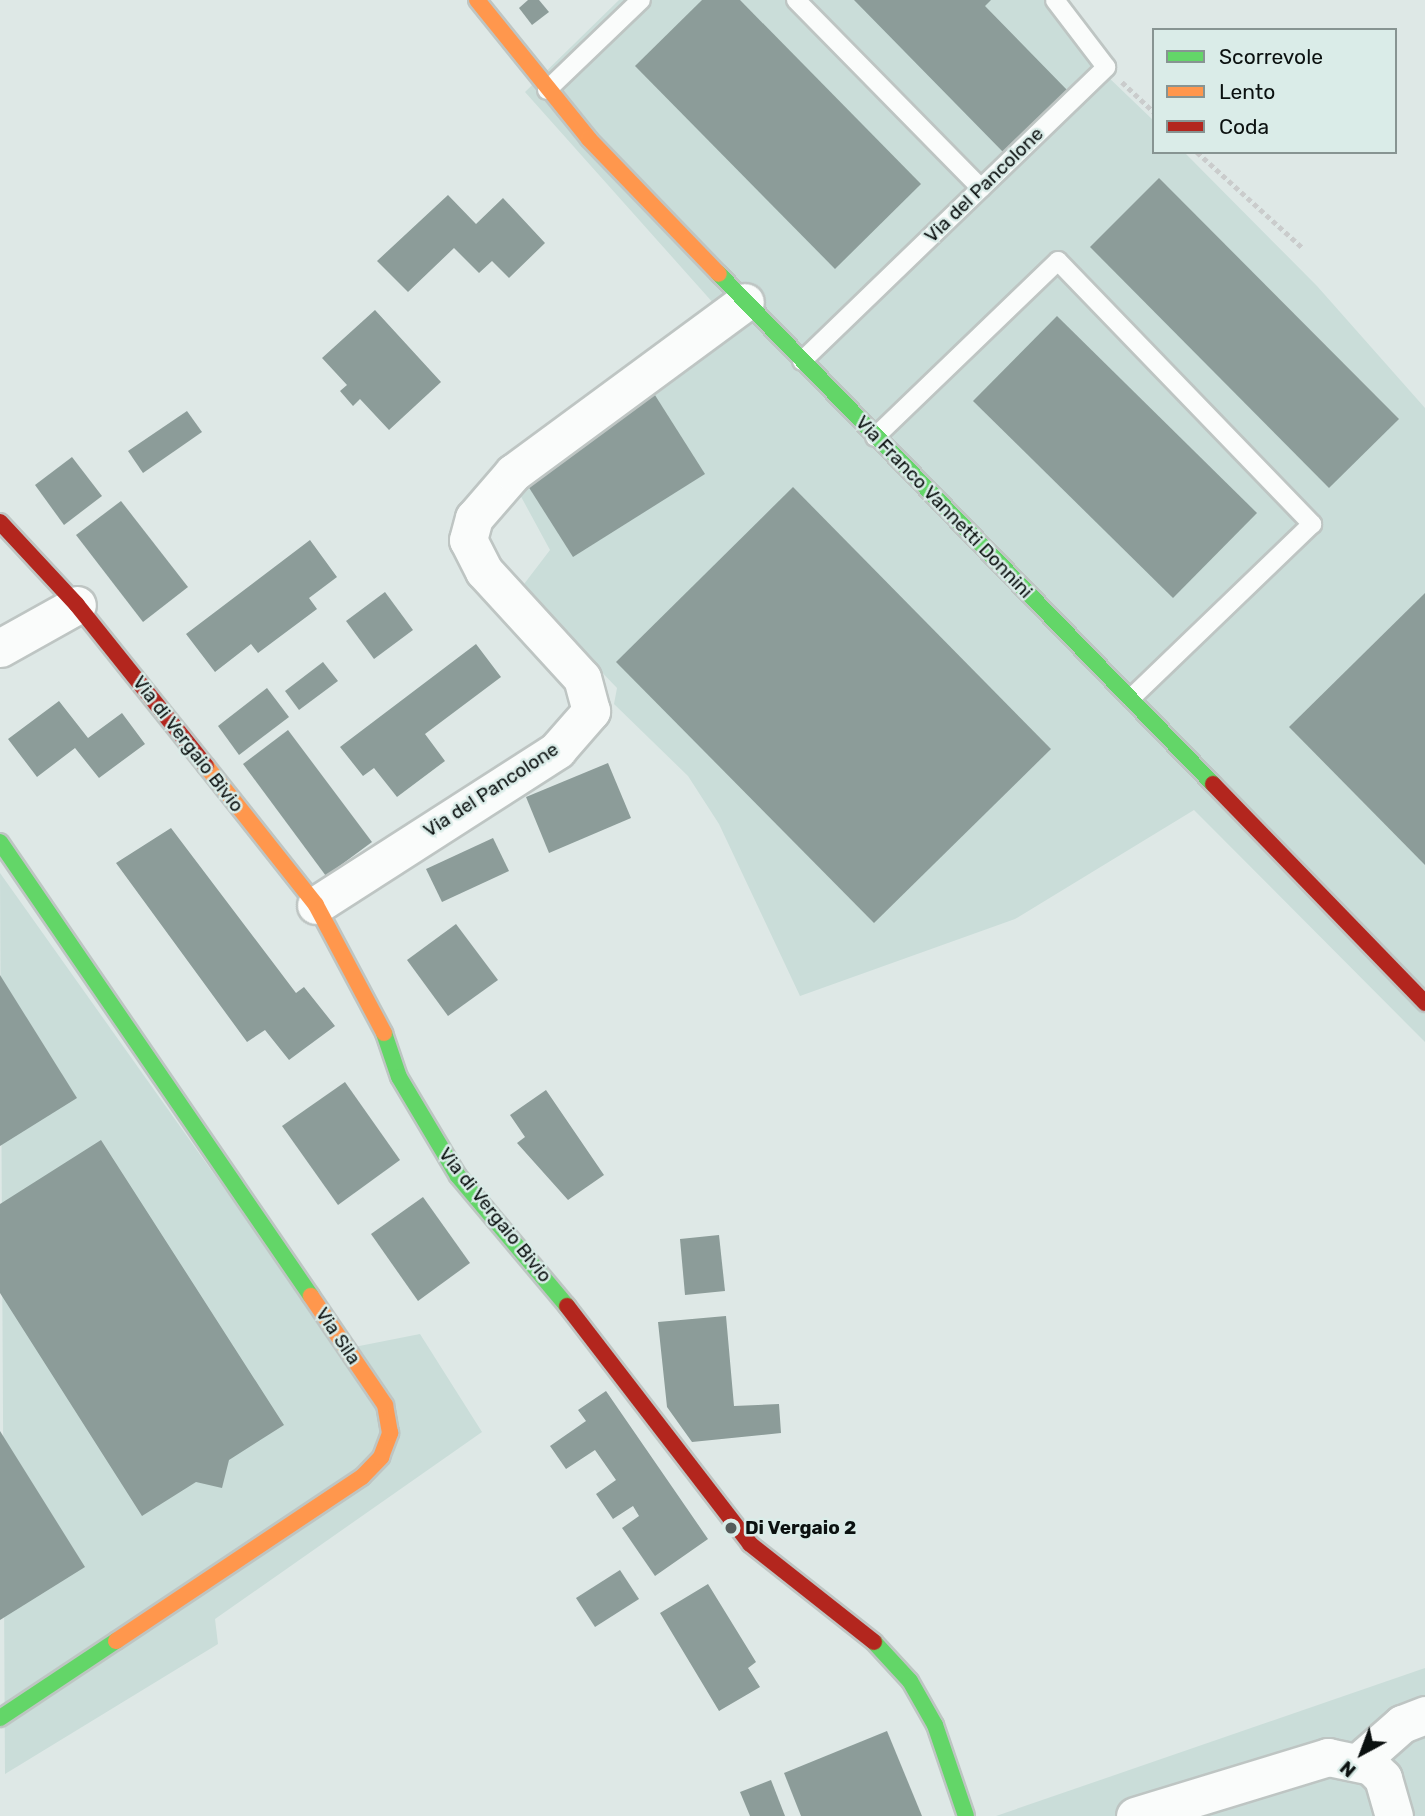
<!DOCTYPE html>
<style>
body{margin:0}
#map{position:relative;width:1425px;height:1816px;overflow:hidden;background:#dee8e6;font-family:Rubik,sans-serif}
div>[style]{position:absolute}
.built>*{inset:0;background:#caddd9}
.building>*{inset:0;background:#8c9c99}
.path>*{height:4.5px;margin-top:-2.25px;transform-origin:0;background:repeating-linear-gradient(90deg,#cacccc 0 5px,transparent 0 8.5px)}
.roads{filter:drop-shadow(2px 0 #bec5c3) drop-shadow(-2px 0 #bec5c3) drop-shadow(0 2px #bec5c3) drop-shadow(0 -2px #bec5c3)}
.lane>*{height:18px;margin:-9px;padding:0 9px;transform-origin:9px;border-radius:9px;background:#fafcfb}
.street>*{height:37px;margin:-18.5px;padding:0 18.5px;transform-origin:18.5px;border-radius:18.5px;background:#fafcfb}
.fast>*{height:16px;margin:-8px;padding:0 8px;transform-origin:8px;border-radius:8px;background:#63d668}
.slow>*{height:16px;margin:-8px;padding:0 8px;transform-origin:8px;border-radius:8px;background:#ff974d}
.jam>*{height:16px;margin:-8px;padding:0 8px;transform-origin:8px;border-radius:8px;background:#b3261e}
.dots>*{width:19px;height:19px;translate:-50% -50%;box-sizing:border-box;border:4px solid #daece8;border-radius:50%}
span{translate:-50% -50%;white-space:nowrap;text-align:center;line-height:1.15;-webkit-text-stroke:5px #daece8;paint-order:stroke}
.street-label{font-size:19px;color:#0b1110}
.poi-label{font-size:19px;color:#0b1110;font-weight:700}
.left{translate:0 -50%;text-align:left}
.legend{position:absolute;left:1152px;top:28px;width:245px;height:126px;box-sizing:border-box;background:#daece8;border:2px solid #879492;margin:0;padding:9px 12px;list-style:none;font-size:21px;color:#0b1110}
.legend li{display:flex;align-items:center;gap:14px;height:35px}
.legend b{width:35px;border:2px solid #879492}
.north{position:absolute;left:1327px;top:1718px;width:70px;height:70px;-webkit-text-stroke:5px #daece8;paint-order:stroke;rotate:221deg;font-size:19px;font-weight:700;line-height:28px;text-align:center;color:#0b1110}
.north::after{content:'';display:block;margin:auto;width:24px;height:32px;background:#0b1110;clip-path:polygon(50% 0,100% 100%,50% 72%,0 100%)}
</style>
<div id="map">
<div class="built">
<i style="clip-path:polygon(619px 0,1044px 0,1081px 51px,1154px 121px,1154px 152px,1184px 152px,1317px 286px,1425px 408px,1425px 1042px,1194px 810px,1015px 919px,800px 996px,719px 824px,688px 776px,614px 704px,617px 688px,521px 588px,550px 550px,512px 480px,731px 323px,525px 92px)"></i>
<i style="clip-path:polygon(0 873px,339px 1350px,420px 1334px,482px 1432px,215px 1619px,218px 1644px,5px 1774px)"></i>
<i style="clip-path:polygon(1425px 1668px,1425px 1816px,996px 1816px)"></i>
</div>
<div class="building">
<i style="clip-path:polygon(528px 0,539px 0,549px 12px,532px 25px,519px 8px)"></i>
<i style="clip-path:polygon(702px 0,740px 0,921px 184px,835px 269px,635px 66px)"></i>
<i style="clip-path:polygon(854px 0,991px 0,985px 6px,1068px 91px,1004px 153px)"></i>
<i style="clip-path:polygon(1159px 178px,1399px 419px,1329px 488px,1090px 247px)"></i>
<i style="clip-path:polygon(448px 195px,476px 224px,503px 198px,545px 243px,509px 278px,492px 261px,479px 273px,454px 248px,408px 292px,377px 261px)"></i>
<i style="clip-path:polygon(375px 310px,441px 382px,389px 430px,360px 399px,353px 406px,340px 391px,347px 385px,322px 358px)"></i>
<i style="clip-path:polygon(1057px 316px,1257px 513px,1173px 598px,973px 401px)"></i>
<i style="clip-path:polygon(653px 392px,705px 474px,573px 557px,521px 475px)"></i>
<i style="clip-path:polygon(187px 411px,202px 432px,143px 473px,128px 451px)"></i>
<i style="clip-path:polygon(72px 457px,102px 496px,64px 525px,35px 485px)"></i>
<i style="clip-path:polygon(793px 487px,1051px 749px,874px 923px,616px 662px)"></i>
<i style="clip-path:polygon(121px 501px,188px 587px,143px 622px,76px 535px)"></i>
<i style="clip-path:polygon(310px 540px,337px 577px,309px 598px,317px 609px,258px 653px,251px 644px,215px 672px,186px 634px)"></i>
<i style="clip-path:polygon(385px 592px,413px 630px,374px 659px,346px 621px)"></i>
<i style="clip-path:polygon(1425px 593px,1425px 865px,1289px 727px)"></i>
<i style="clip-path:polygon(476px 644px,501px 677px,425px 734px,445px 761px,397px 797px,374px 768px,363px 776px,340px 747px)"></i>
<i style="clip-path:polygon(323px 662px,338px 681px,299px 710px,285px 691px)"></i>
<i style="clip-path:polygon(267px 688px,289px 717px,239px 755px,218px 726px)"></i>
<i style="clip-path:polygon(59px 701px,88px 738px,122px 713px,145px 744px,99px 778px,75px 748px,37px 777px,8px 739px)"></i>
<i style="clip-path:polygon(288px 730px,372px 842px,326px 876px,243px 764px)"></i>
<i style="clip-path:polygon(608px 763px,631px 818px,549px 853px,526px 797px)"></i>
<i style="clip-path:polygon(171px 828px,296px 993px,304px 987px,335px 1026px,289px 1060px,265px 1030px,247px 1042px,116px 863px)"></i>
<i style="clip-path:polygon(493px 838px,509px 871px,442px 902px,426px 869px)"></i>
<i style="clip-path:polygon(456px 924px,498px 980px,448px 1016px,407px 960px)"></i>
<i style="clip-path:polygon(0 975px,77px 1098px,0 1146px)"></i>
<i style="clip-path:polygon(345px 1082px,400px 1160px,338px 1205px,282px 1126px)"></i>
<i style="clip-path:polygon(546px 1090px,604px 1175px,568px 1200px,517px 1143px,525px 1137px,510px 1115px)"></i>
<i style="clip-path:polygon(101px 1140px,284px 1425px,229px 1460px,222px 1488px,196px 1482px,142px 1516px,0 1293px,0 1204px)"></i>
<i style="clip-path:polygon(423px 1197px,470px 1263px,418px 1301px,371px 1234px)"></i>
<i style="clip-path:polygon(719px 1235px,725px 1291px,685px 1295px,680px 1239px)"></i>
<i style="clip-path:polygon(726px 1316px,734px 1406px,779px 1404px,781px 1433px,692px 1442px,667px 1407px,658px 1322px)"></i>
<i style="clip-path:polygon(606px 1391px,708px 1539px,655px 1576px,622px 1528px,639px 1516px,633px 1506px,613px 1519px,596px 1494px,616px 1480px,595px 1450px,566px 1469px,550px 1446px,586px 1421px,578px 1410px)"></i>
<i style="clip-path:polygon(0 1431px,85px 1567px,0 1620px)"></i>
<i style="clip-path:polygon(620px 1570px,639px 1599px,595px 1627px,576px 1598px)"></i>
<i style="clip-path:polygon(708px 1584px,756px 1662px,748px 1668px,760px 1687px,719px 1711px,660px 1613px)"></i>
<i style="clip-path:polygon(887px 1731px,922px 1816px,801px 1816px,784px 1773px)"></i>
<i style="clip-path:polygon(771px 1780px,785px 1816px,750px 1816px,740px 1792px)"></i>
</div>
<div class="path">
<i style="left:1122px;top:82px;width:44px;rotate:43.2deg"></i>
<i style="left:1197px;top:152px;width:144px;rotate:42.2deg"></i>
</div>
<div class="roads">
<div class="lane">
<i style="left:796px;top:0;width:264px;rotate:45.5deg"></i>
<i style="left:547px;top:90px;width:130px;rotate:-43.8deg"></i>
<i style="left:802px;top:361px;width:423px;rotate:-44deg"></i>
<i style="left:1106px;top:67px;width:84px;rotate:-127.3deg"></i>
<i style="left:875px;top:437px;width:254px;rotate:-43.9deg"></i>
<i style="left:1058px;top:261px;width:366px;rotate:46deg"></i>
<i style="left:1312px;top:524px;width:251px;rotate:136.1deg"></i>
</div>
<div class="street">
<i style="left:0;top:648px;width:88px;rotate:-29.2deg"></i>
<i style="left:316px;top:905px;width:287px;rotate:-32.7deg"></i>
<i style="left:557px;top:750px;width:52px;rotate:-48.9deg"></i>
<i style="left:591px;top:711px;width:34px;rotate:-105deg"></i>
<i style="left:582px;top:678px;width:145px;rotate:-132.5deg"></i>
<i style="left:484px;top:571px;width:35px;rotate:-117deg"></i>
<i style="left:468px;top:540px;width:23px;rotate:-75deg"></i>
<i style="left:474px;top:518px;width:60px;rotate:-49.1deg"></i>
<i style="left:513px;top:473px;width:288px;rotate:-36.4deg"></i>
<i style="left:1361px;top:1760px;width:55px;rotate:-41.3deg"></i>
<i style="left:1402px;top:1724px;width:25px;rotate:-21deg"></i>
<i style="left:1135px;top:1816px;width:202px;rotate:-17deg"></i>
<i style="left:1328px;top:1757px;width:44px;rotate:11.8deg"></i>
<i style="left:1371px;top:1766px;width:17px;rotate:45deg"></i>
<i style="left:1383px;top:1778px;width:40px;rotate:74deg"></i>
</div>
<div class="fast">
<i style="left:719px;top:274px;width:710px;rotate:45.91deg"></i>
<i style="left:0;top:842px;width:550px;rotate:55.59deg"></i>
<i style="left:384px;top:1033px;width:46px;rotate:71.2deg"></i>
<i style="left:399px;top:1077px;width:115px;rotate:59.2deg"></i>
<i style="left:458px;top:1176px;width:170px;rotate:50deg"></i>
<i style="left:874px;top:1642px;width:53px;rotate:47.3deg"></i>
<i style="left:910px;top:1681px;width:51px;rotate:60.4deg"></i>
<i style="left:935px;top:1725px;width:96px;rotate:71.2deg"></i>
<i style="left:0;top:1718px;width:139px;rotate:-33.6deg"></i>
</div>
<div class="slow">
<i style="left:477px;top:0;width:179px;rotate:51.1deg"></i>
<i style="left:589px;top:139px;width:187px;rotate:46.1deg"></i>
<i style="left:206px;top:766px;width:177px;rotate:51.6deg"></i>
<i style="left:316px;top:905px;width:145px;rotate:62deg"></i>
<i style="left:116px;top:1641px;width:296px;rotate:-33.7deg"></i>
<i style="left:362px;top:1477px;width:28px;rotate:-46deg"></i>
<i style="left:381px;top:1457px;width:26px;rotate:-69deg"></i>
<i style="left:390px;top:1433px;width:28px;rotate:-100deg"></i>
<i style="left:385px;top:1405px;width:132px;rotate:-124.2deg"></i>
</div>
<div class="jam">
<i style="left:0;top:522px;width:113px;rotate:47.1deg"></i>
<i style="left:77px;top:605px;width:206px;rotate:51.3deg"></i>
<i style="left:1213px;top:784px;width:305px;rotate:45.9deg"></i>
<i style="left:567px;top:1306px;width:300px;rotate:52.4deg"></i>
<i style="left:750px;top:1544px;width:158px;rotate:38.3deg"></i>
</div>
</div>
<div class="dots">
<i style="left:731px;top:1528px;background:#555c5b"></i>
</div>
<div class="street-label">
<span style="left:984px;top:185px;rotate:-44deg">Via del Pancolone</span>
<span style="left:944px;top:507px;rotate:46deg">Via Franco Vannetti Donnini</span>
<span style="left:188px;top:744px;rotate:52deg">Via di Vergaio Bivio</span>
<span style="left:491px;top:790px;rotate:-33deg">Via del Pancolone</span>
<span style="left:495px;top:1215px;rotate:51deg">Via di Vergaio Bivio</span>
<span style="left:338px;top:1336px;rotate:56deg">Via Sila</span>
</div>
<div class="poi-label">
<span class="left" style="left:745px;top:1528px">Di Vergaio 2</span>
</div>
<ul class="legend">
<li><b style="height:9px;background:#63d668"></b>Scorrevole</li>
<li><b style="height:9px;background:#ff974d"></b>Lento</li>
<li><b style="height:9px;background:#b3261e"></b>Coda</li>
</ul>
<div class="north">N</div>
</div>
